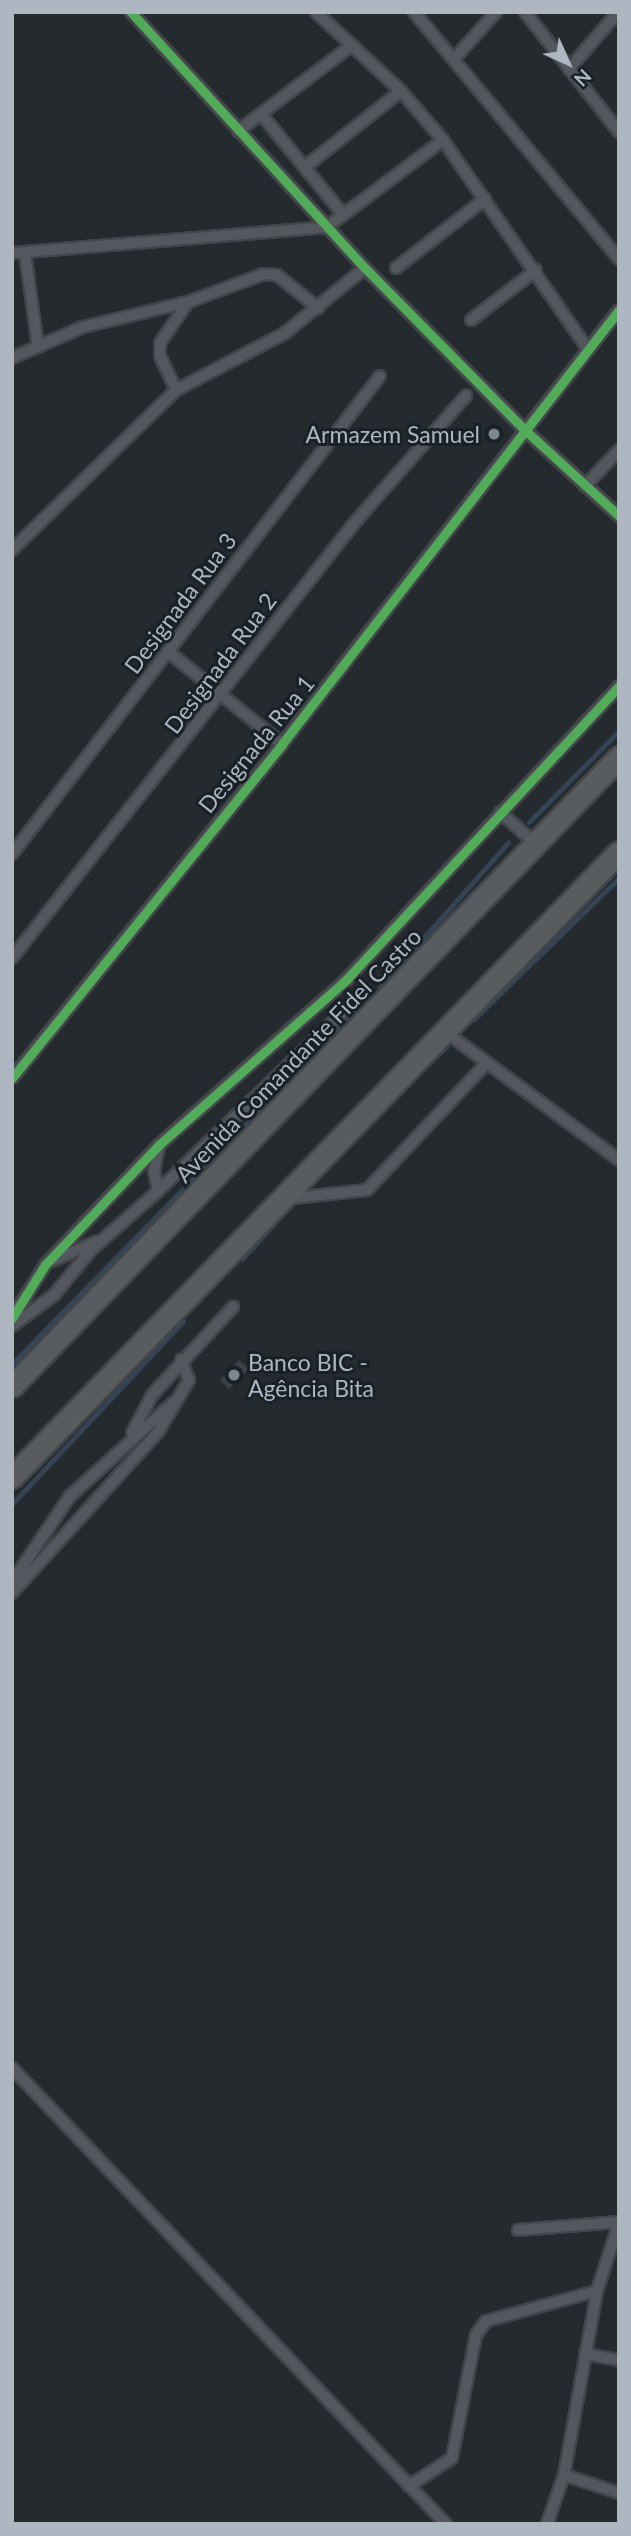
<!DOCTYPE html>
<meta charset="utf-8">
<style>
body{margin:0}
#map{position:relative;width:631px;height:2536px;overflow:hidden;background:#252a2f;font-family:Lato,sans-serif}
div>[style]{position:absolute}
.stream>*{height:4.5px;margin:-2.25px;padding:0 2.25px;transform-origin:2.25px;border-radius:2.25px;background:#344455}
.building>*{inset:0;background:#3d4146}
.roads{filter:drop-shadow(2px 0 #42464a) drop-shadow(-2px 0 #42464a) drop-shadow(0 2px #42464a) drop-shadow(0 -2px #42464a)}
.street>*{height:10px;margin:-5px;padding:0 5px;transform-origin:5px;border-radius:5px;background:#54585e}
.highway>*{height:21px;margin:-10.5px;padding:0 10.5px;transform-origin:10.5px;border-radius:10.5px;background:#595c5f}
.cycleway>*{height:9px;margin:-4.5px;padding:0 4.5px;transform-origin:4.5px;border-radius:4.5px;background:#51ab58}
.dots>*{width:19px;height:19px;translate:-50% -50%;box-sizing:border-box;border:4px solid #192128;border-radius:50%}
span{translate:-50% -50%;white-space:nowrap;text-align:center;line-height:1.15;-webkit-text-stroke:6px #192128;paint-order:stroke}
.poi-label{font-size:23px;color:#aeb6c1}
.right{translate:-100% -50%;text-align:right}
.left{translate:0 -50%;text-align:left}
.street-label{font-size:23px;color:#aeb6c1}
.frame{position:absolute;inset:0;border:14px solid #aeb6c1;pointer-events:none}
.north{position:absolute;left:533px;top:28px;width:70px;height:70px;-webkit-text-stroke:5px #192128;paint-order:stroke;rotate:135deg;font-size:19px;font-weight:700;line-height:28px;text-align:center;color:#aeb6c1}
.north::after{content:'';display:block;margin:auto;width:24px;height:32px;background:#aeb6c1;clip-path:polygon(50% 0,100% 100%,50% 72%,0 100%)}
</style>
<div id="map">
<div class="stream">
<i style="left:529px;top:822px;width:128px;rotate:-45.3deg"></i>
<i style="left:380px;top:987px;width:193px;rotate:-48.4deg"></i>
<i style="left:473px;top:1020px;width:204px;rotate:-44.2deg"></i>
<i style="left:432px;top:1060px;width:21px;rotate:-43deg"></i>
<i style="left:242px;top:1259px;width:76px;rotate:-47.7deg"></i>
<i style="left:12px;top:1364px;width:496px;rotate:-45.7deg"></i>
<i style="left:12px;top:1504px;width:250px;rotate:-46.9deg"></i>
</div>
<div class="building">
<i style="clip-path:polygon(239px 1360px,249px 1369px,229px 1389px,220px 1380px)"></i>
</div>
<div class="roads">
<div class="street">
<i style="left:131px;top:12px;width:347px;rotate:47.6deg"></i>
<i style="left:365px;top:268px;width:229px;rotate:45.4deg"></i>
<i style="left:526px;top:431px;width:126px;rotate:42.4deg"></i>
<i style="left:316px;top:12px;width:116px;rotate:42.9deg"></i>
<i style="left:401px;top:91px;width:65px;rotate:49.4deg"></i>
<i style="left:443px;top:140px;width:253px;rotate:55.3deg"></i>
<i style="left:414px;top:12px;width:321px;rotate:50.3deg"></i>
<i style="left:525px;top:12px;width:152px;rotate:51.9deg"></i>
<i style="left:454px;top:59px;width:63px;rotate:-48.2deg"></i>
<i style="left:569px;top:69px;width:75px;rotate:-49.3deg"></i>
<i style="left:261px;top:114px;width:128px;rotate:50.7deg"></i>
<i style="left:238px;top:131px;width:143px;rotate:-37deg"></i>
<i style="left:305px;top:167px;width:122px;rotate:-38.4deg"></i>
<i style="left:12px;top:253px;width:316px;rotate:-4.7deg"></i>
<i style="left:327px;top:227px;width:145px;rotate:-36.9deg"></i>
<i style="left:25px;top:253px;width:95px;rotate:82.1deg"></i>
<i style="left:396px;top:268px;width:113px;rotate:-37.8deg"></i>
<i style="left:471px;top:320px;width:82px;rotate:-37.6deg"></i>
<i style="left:12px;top:358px;width:77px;rotate:-23.6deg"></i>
<i style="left:83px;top:327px;width:108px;rotate:-13.4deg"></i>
<i style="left:188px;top:302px;width:81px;rotate:-20.2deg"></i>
<i style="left:264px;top:274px;width:13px;rotate:4deg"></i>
<i style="left:277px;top:275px;width:53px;rotate:38.8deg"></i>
<i style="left:176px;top:390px;width:38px;rotate:-115deg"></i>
<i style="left:160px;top:356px;width:13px;rotate:-90deg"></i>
<i style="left:160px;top:343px;width:50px;rotate:-55.7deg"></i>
<i style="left:585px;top:486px;width:50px;rotate:-46.6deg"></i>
<i style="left:12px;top:550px;width:229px;rotate:-44.3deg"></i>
<i style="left:176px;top:390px;width:123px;rotate:-27.6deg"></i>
<i style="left:285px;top:333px;width:103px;rotate:-39.1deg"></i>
<i style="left:170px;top:653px;width:144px;rotate:39.1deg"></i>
<i style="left:500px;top:812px;width:48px;rotate:41.6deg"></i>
<i style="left:12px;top:854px;width:603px;rotate:-52.41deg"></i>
<i style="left:12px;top:958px;width:556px;rotate:-51.79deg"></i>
<i style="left:356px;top:521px;width:167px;rotate:-48.7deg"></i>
<i style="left:444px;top:1031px;width:217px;rotate:36.4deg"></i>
<i style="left:12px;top:1078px;width:429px;rotate:-51deg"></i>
<i style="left:282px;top:744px;width:549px;rotate:-52.17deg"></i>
<i style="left:158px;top:1191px;width:285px;rotate:-44deg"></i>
<i style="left:284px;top:1199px;width:83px;rotate:-6.2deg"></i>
<i style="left:367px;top:1190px;width:172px;rotate:-46.7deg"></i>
<i style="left:52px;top:1261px;width:50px;rotate:-23.5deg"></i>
<i style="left:12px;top:1318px;width:62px;rotate:-58.1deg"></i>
<i style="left:45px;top:1265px;width:166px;rotate:-46.5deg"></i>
<i style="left:159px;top:1145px;width:251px;rotate:-41.4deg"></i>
<i style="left:347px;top:979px;width:400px;rotate:-47.1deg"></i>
<i style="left:12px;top:1326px;width:52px;rotate:-36.4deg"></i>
<i style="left:54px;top:1295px;width:58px;rotate:-50.6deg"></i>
<i style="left:91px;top:1250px;width:89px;rotate:-41.4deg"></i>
<i style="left:158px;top:1191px;width:20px;rotate:-101deg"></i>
<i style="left:154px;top:1171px;width:25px;rotate:-78deg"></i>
<i style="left:132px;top:1433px;width:43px;rotate:-62.2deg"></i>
<i style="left:152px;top:1395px;width:120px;rotate:-47.4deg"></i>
<i style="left:12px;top:1582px;width:104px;rotate:-56deg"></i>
<i style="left:70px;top:1496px;width:140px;rotate:-42.1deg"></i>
<i style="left:12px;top:1593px;width:217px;rotate:-47.8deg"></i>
<i style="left:158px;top:1432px;width:61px;rotate:-59.2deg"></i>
<i style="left:189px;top:1380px;width:22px;rotate:-111deg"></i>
<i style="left:12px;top:2068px;width:630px;rotate:46.42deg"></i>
<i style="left:518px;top:2230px;width:101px;rotate:-4.5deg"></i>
<i style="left:585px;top:2354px;width:35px;rotate:10deg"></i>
<i style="left:564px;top:2475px;width:58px;rotate:18.1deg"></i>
<i style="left:409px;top:2486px;width:51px;rotate:-33.1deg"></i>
<i style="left:452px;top:2458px;width:125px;rotate:-79deg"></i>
<i style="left:476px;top:2335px;width:17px;rotate:-54deg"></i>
<i style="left:486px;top:2321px;width:115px;rotate:-15.1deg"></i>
<i style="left:547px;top:2524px;width:52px;rotate:-70.9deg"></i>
<i style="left:564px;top:2475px;width:187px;rotate:-79.8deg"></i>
<i style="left:597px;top:2291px;width:71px;rotate:-72.1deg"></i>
</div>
<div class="highway">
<i style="left:12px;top:1386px;width:874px;rotate:-46.02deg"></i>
<i style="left:12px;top:1477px;width:871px;rotate:-45.84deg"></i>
</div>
</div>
<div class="cycleway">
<i style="left:131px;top:12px;width:347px;rotate:47.6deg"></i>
<i style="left:365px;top:268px;width:229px;rotate:45.4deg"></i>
<i style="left:526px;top:431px;width:126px;rotate:42.4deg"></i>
<i style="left:12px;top:1078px;width:429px;rotate:-51deg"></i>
<i style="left:282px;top:744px;width:549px;rotate:-52.17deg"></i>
<i style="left:12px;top:1318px;width:62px;rotate:-58.1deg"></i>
<i style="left:45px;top:1265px;width:166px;rotate:-46.5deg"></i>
<i style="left:159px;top:1145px;width:251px;rotate:-41.4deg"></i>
<i style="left:347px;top:979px;width:400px;rotate:-47.1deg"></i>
</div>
<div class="dots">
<i style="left:494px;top:434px;background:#7e858e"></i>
<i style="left:234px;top:1375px;background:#7e858e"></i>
</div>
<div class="poi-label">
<span class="right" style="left:480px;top:434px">Armazem Samuel</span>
<span class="left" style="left:248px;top:1375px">Banco BIC -<br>Agência Bita</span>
</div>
<div class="street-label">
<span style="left:180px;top:603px;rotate:-53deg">Designada Rua 3</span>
<span style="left:220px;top:663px;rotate:-53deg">Designada Rua 2</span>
<span style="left:256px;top:744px;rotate:-51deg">Designada Rua 1</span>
<span style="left:298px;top:1055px;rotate:-46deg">Avenida Comandante Fidel Castro</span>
</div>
<div class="frame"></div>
<div class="north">N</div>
</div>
